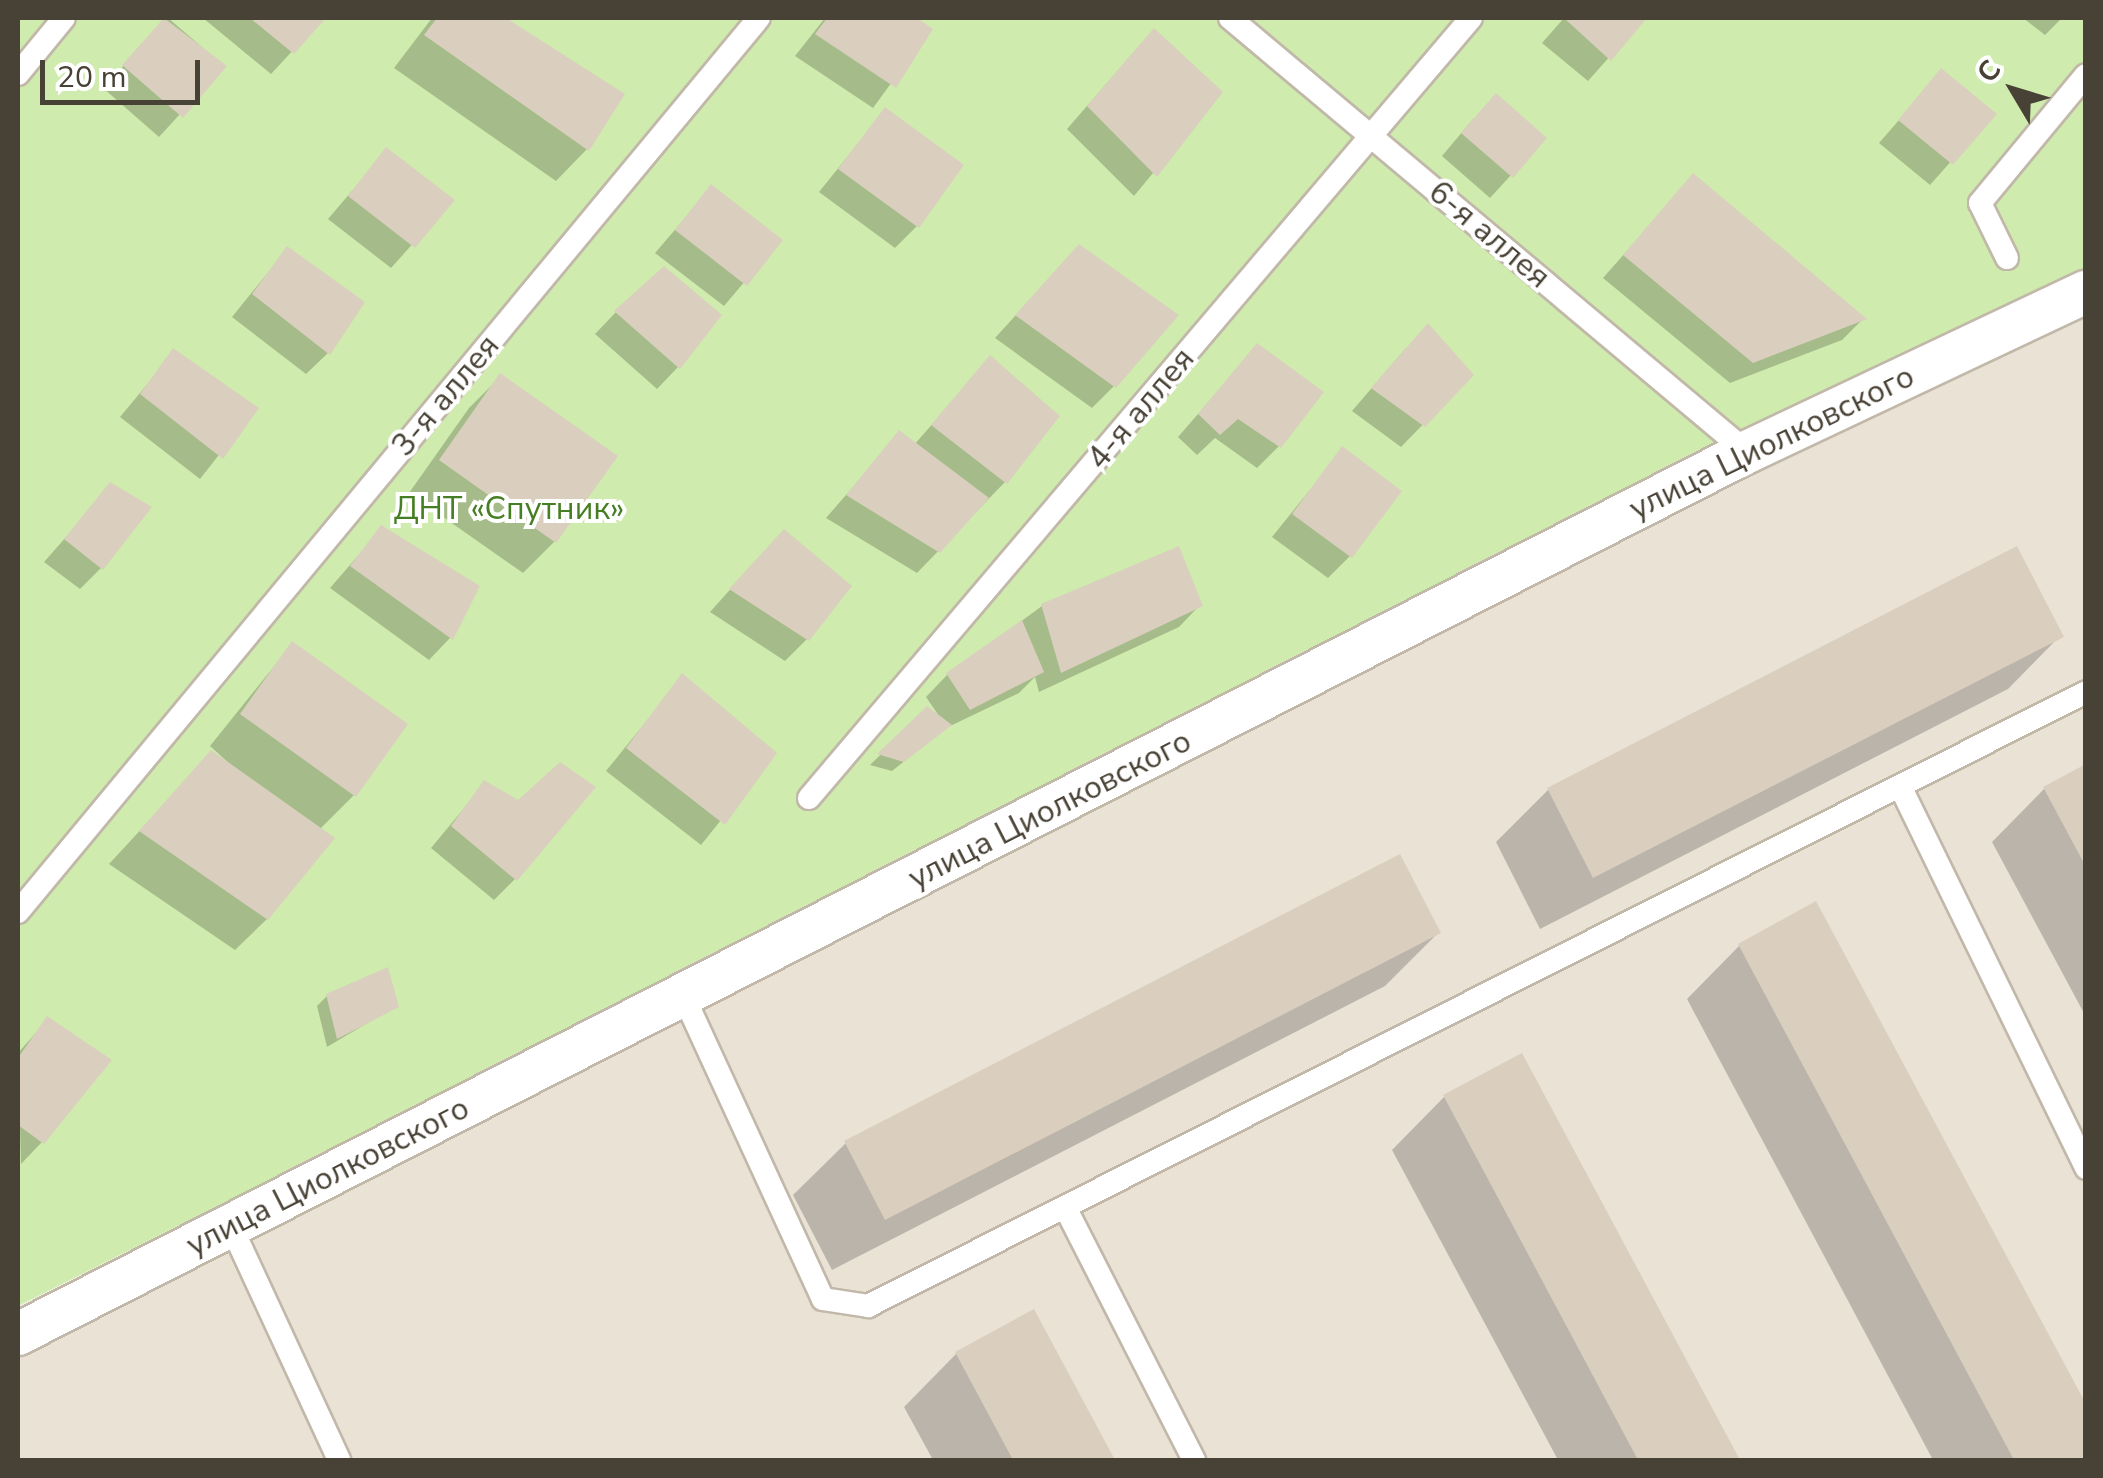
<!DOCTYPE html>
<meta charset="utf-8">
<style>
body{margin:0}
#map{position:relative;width:2103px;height:1478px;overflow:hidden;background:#f5f0e7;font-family:"Nunito Sans",sans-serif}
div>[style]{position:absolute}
.residential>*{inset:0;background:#e9e2d5}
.green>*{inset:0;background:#cfebad}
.shadow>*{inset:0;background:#0003}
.building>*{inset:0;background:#dacfbe}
.roads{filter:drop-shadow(2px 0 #c1b8a9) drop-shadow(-2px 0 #c1b8a9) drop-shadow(0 2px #c1b8a9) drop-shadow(0 -2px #c1b8a9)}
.lane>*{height:22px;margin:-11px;padding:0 11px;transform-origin:11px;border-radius:11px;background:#fff}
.street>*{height:42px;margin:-21px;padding:0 21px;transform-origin:21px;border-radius:21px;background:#fff}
span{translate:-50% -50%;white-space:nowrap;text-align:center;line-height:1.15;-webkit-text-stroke:8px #fff;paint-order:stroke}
.street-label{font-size:32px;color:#484135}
.park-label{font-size:32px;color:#467e24}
.frame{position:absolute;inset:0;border:20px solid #484135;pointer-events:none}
.north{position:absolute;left:1963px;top:40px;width:100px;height:100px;-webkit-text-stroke:8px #fff;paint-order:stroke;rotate:308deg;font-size:28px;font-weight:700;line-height:40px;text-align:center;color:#484135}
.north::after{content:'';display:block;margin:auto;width:35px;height:45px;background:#484135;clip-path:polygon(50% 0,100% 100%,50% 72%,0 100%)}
.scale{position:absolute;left:40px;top:60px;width:160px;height:45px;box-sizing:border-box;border:5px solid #484135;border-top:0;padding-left:12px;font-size:30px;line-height:35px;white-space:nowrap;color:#484135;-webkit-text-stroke:8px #fff;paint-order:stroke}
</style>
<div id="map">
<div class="residential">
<i style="clip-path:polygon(2085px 292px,2085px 1460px,18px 1460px,18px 1334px)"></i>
</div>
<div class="green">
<i style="clip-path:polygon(18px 18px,2085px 18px,2085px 270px,18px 1306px)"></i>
</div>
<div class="shadow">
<i style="clip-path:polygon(168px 18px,224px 66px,159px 137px,103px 88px)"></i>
<i style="clip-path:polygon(203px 18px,323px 18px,271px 74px)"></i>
<i style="clip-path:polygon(432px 18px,502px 18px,621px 95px,587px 149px,556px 181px,394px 68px)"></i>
<i style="clip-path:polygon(825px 18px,913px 18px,930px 30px,873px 108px,795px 56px)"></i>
<i style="clip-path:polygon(1564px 18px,1644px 18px,1588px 81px,1542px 43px)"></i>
<i style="clip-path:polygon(2023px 18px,2062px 18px,2045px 35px)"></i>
<i style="clip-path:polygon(1133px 53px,1220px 92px,1134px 196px,1067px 129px)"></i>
<i style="clip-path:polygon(1942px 71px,1993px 114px,1930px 185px,1879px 143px)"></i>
<i style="clip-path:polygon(885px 110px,917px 226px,895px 248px,819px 192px)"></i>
<i style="clip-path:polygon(1474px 118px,1544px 139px,1490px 198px,1442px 156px)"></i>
<i style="clip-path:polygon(386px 151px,452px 200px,391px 268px,328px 219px)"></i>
<i style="clip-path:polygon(1693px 176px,1863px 319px,1842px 340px,1730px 383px,1603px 278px)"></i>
<i style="clip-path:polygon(711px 188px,779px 241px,724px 306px,655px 253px)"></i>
<i style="clip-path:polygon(287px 249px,328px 353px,306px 374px,232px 317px)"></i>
<i style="clip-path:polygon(1058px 269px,1114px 386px,1092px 408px,995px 338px)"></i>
<i style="clip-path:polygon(616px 312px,678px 367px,657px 389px,595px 334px)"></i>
<i style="clip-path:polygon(1257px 346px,1279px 446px,1257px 468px,1215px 438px,1197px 455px,1178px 437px)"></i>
<i style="clip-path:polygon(1406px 348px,1471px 375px,1401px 447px,1352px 411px)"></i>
<i style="clip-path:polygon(174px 352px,255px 409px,200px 479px,120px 417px)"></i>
<i style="clip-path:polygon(990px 358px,1005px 482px,917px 573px,826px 518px,899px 434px,914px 445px)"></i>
<i style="clip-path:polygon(501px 376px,554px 542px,523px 573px,409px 493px,469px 408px)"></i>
<i style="clip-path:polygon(1342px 450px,1350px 556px,1328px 578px,1272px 537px)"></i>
<i style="clip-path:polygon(111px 486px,101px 568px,80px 589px,44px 562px)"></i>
<i style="clip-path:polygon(382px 528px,477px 587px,450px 638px,429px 660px,330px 588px)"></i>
<i style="clip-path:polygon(762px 554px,807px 639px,785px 661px,710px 612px)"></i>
<i style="clip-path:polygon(1200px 605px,1179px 627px,1039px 692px,1035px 677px,1019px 693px,946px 728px,892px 771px,870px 765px,927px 709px,939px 716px,926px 697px,947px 675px,1042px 606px)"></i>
<i style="clip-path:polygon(2060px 636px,2008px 689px,1540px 929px,1496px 842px,1548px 790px)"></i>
<i style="clip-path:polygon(292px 644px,354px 795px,319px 830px,267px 919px,235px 950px,109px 864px,211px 754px,242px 775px,210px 746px)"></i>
<i style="clip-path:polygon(683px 676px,774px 754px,701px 845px,606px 771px)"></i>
<i style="clip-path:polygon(2086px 767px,2086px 1017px,1992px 842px,2044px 789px)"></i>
<i style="clip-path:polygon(485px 783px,518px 803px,515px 879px,494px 900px,431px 848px)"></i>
<i style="clip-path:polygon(1815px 905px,2086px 1410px,2086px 1460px,1933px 1460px,1687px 999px,1739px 946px)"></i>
<i style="clip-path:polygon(1438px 933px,1385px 986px,832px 1270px,793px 1195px,846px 1143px)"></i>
<i style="clip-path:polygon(327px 996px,396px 1006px,327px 1047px,317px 1006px)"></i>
<i style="clip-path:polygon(48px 1019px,42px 1142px,21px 1164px,18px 1053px)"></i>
<i style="clip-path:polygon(1521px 1056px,1737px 1460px,1558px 1460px,1392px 1150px,1444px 1097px)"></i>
<i style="clip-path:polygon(1033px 1313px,1112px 1460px,933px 1460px,904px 1407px,956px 1354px)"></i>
</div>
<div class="building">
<i style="clip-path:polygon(164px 18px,227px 66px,183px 118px,122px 65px)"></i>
<i style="clip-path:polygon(250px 18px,326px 18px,294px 54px)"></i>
<i style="clip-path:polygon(437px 18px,506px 18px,625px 94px,589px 151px,424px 35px)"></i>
<i style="clip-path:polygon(827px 18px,917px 18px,933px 29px,896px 88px,815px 34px)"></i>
<i style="clip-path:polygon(1564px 18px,1647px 18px,1611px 61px)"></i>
<i style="clip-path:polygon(1154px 28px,1223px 92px,1157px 177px,1087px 106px)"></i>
<i style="clip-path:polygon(1941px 68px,1997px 114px,1953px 165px,1898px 120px)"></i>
<i style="clip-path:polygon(1496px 93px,1547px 138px,1513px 178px,1461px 133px)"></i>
<i style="clip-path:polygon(885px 107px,964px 165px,919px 228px,838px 169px)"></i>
<i style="clip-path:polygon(386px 147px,455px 200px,415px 248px,348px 196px)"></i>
<i style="clip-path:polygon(1693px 173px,1867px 319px,1753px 363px,1623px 255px)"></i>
<i style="clip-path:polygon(711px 184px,783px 240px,747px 286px,675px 230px)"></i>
<i style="clip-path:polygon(1079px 244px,1179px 315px,1116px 388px,1015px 315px)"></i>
<i style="clip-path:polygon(287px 246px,365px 302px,330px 355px,252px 294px)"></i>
<i style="clip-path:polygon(664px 266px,722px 315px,680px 369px,614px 311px)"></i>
<i style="clip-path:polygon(1428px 323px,1474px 375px,1425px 427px,1371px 388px)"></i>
<i style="clip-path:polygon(1257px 343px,1324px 392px,1281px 448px,1238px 419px,1220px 435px,1198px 414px)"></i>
<i style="clip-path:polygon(173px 348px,259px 408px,223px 459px,140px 394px)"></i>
<i style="clip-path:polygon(990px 355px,1060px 416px,1007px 484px,931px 425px)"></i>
<i style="clip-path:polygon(500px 373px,618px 456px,556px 543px,439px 460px)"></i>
<i style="clip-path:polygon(899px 430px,989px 498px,940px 553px,846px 495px)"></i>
<i style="clip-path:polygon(1342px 446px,1402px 491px,1352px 558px,1292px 514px)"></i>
<i style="clip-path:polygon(110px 482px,152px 507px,103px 570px,64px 539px)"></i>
<i style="clip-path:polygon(381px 525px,480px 586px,453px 640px,350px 566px)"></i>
<i style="clip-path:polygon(784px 529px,852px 586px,809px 641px,729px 589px)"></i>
<i style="clip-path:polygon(1179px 546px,1203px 606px,1061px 673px,1041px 604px)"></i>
<i style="clip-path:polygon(2017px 546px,2064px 637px,1593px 878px,1547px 788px)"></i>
<i style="clip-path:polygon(1022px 620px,1044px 672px,970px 710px,946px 673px)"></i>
<i style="clip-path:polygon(292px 641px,408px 724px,356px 797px,240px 714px)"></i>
<i style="clip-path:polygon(682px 673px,777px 753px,725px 825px,626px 748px)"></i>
<i style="clip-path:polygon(927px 706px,952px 725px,904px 762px,877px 754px)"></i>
<i style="clip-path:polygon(211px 750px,335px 838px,268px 920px,139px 831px)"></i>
<i style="clip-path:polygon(560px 762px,596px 787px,517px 881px,451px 826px,484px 780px,518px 800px)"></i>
<i style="clip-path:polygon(2086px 764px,2086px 867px,2043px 787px)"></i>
<i style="clip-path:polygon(1400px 854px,1441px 933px,885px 1220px,844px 1141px)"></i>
<i style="clip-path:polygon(1816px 901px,2086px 1404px,2086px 1460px,2014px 1460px,1738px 944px)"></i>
<i style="clip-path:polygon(388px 967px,399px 1007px,337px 1039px,326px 994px)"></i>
<i style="clip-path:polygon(47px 1016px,112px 1060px,44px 1144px,18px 1125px,18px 1058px)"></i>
<i style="clip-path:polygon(1522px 1053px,1740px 1460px,1638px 1460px,1443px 1095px)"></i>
<i style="clip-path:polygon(1034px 1309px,1115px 1460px,1013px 1460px,955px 1352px)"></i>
</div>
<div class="roads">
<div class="lane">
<i style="left:1230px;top:18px;width:675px;rotate:40.01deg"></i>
<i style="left:18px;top:74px;width:72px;rotate:-50.6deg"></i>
<i style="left:2007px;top:258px;width:61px;rotate:-116.1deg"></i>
<i style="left:1980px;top:203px;width:166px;rotate:-50.4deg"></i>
<i style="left:1900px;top:786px;width:425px;rotate:64deg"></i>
<i style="left:809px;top:798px;width:1023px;rotate:-49.68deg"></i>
<i style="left:18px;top:912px;width:1161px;rotate:-50.35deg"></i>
<i style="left:684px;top:997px;width:332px;rotate:65.3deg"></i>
<i style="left:823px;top:1299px;width:46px;rotate:8.8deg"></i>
<i style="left:868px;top:1306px;width:1364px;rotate:-26.75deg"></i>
<i style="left:1065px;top:1207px;width:284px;rotate:63deg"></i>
<i style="left:231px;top:1226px;width:258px;rotate:65.2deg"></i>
</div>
<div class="street">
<i style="left:18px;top:1334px;width:1941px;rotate:-27.03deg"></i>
<i style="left:1747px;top:452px;width:375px;rotate:-25.3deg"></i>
</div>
</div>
<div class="street-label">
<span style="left:1489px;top:235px;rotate:40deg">6-я аллея</span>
<span style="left:446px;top:396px;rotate:-50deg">3-я аллея</span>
<span style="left:1141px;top:409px;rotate:-50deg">4-я аллея</span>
<span style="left:1772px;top:443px;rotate:-26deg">улица Циолковского</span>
<span style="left:1050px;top:810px;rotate:-27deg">улица Циолковского</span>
<span style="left:328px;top:1177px;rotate:-27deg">улица Циолковского</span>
</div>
<div class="park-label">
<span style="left:509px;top:509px">ДНТ «Спутник»</span>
</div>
<div class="frame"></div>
<div class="north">С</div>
<div class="scale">20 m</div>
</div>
